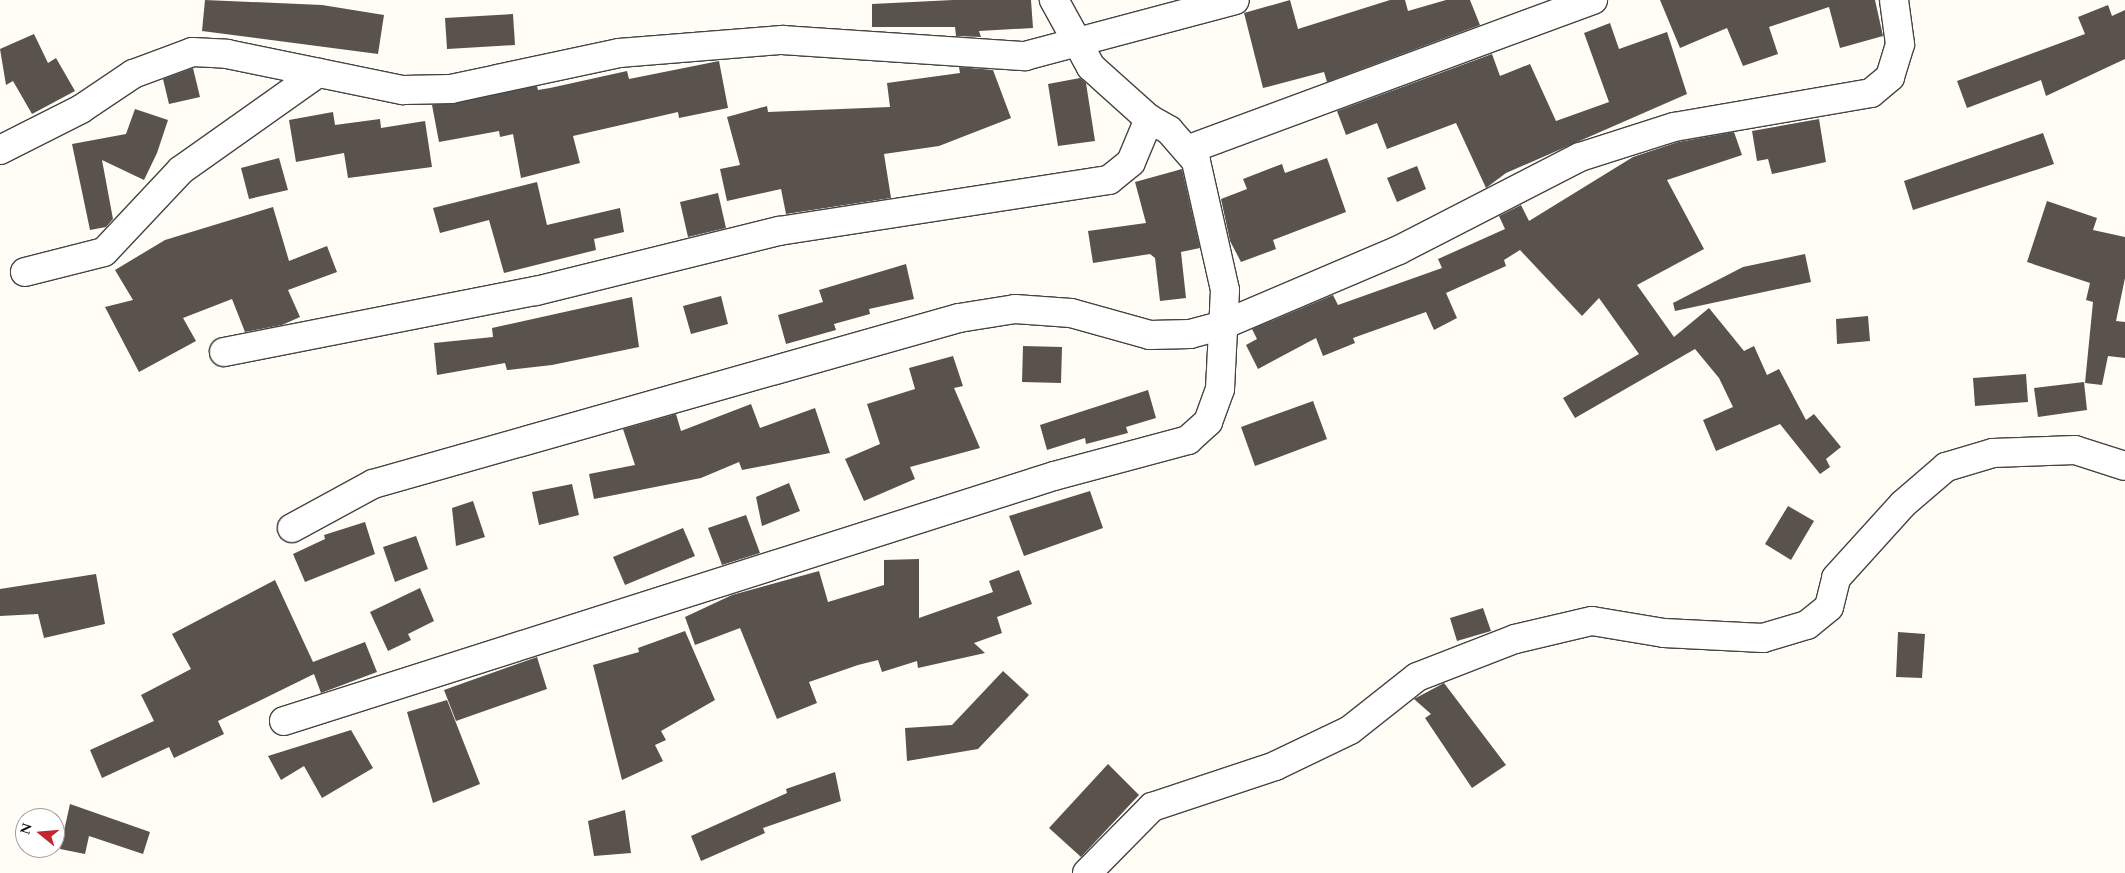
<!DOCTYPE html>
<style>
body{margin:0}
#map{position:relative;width:2125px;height:873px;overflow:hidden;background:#fffdf5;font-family:Spectral,serif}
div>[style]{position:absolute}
.building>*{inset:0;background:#5a524d}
.roads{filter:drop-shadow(1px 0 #444) drop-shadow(-1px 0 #444) drop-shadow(0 1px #444) drop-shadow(0 -1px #444)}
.street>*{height:28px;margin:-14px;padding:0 14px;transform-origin:14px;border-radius:14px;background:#fff}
span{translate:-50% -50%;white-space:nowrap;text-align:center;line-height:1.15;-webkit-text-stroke:5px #fff;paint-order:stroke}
.north{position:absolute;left:15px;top:808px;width:50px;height:50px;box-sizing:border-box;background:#fff;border:1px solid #a0a0a0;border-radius:50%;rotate:287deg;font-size:14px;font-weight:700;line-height:20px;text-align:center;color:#111}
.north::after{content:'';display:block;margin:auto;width:18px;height:22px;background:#c4262e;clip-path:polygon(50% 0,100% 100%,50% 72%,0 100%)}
</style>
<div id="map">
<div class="building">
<i style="clip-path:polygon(205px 0,322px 5px,384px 15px,378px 54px,202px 31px)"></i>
<i style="clip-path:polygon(953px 0,1031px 0,1033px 28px,979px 31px,981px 37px,956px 36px,955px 27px,872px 27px,872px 4px)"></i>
<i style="clip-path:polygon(1290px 0,1298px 29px,1390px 0,1405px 0,1408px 11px,1446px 0,1470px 0,1480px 25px,1327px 82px,1324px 72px,1263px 88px,1244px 13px)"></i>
<i style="clip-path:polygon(1660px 0,1875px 0,1883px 36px,1840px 48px,1829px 7px,1769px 27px,1778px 54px,1743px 66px,1727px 28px,1680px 48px)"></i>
<i style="clip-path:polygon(2108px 5px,2112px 16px,2125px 10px,2125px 59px,2046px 96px,2041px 80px,1967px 108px,1957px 81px,2085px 34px,2078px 17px)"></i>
<i style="clip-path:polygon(513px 14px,515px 45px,447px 49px,445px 18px)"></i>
<i style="clip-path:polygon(1610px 23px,1619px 49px,1667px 32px,1687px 94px,1506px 173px,1486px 188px,1456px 123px,1387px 149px,1377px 123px,1346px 135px,1337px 111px,1492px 54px,1500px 76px,1530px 64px,1556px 121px,1609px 102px,1584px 33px)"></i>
<i style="clip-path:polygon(34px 34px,48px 63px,56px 58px,75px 91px,32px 114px,13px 81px,6px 85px,0 49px)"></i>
<i style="clip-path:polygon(719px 61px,728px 108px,679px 118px,678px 112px,573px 136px,580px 163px,521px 178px,513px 134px,500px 137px,499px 131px,439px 142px,432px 105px,537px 86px,538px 90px,550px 88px,627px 71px,629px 79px)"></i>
<i style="clip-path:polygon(959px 67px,993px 70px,1011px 118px,939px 146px,884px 154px,891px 198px,786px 214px,781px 189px,727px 201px,720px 169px,740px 165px,727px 117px,767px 106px,768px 112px,890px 107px,887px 83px,960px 73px)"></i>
<i style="clip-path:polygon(193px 68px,200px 97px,169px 104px,163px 79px)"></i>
<i style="clip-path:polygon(1080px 78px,1086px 83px,1095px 141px,1058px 146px,1048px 84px)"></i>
<i style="clip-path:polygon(135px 109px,168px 120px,157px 153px,144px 180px,102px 160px,113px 219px,106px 227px,90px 230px,72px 144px,126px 134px)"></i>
<i style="clip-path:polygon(333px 112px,335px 125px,380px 119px,381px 128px,425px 121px,432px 167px,348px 178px,344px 153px,296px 162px,289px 120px)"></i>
<i style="clip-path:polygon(1819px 119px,1826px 162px,1772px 174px,1768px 159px,1757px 161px,1752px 131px)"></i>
<i style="clip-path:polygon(1734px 132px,1742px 155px,1667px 180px,1704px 249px,1637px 285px,1674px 337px,1709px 308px,1744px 351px,1754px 346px,1767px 375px,1779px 369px,1806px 420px,1814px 414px,1841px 447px,1826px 459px,1830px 467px,1820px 474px,1780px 424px,1716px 451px,1703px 420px,1733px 407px,1719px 378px,1695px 349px,1575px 418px,1563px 398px,1639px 354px,1599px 298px,1582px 316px,1520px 250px,1504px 260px,1506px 266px,1446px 293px,1457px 318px,1434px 330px,1426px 312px,1353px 338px,1355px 343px,1323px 356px,1316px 338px,1258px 369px,1246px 345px,1257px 339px,1252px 329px,1333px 295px,1338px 305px,1442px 268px,1438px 259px,1505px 229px,1499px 216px,1521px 205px,1529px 221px,1633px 157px,1678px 142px)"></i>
<i style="clip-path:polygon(2043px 133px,2054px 164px,1913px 210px,1904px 181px)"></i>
<i style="clip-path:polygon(279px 158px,288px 190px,249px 199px,241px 168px)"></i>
<i style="clip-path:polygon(1327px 158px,1346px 212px,1273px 240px,1276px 249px,1241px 262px,1230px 241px,1221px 199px,1247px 189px,1243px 179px,1282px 164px,1285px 173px)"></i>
<i style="clip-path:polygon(1417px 166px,1426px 189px,1397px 202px,1387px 178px)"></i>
<i style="clip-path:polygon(1182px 169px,1200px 248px,1181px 252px,1186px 298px,1160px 301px,1155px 258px,1150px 254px,1093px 263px,1088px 231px,1146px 223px,1135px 182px)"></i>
<i style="clip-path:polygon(537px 182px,547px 225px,620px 208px,624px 232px,594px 239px,596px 250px,504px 273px,489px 220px,440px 233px,433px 208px)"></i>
<i style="clip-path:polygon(718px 193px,726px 228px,688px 237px,680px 202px)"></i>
<i style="clip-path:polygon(2047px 201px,2097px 218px,2093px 230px,2125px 237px,2125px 278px,2116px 321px,2125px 322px,2125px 358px,2108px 356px,2102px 385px,2085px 383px,2093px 302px,2086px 300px,2090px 283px,2027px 262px)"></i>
<i style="clip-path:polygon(273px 207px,289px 261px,327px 246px,337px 272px,288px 290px,300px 317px,282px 325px,245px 332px,232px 299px,183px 318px,196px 341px,139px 372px,105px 307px,133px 300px,115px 270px,165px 240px)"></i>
<i style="clip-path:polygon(1805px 254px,1811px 282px,1675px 311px,1673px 303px,1743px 267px)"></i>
<i style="clip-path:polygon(906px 264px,914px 299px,869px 309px,870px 314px,834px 324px,836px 330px,786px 344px,778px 315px,823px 302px,819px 290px)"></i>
<i style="clip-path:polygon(721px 296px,728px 324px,691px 334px,683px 306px)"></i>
<i style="clip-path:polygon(632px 297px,639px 347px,552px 365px,507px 370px,505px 363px,437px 375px,434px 343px,493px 337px,492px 328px)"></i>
<i style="clip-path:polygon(1868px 316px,1870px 341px,1837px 344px,1836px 319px)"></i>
<i style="clip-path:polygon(1023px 346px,1062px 347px,1061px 383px,1022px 382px)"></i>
<i style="clip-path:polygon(953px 356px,963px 386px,954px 388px,980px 448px,910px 467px,915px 479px,864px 501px,845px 459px,880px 444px,867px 404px,915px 389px,909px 368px)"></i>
<i style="clip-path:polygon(2026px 374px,2028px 402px,1975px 406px,1973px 378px)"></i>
<i style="clip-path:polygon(2084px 382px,2087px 410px,2038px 417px,2034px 388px)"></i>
<i style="clip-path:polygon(1148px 390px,1156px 418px,1126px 427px,1128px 433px,1086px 444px,1085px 438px,1047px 450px,1040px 425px)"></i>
<i style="clip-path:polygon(1313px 401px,1327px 439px,1255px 466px,1241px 427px)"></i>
<i style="clip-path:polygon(751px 404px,760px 428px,815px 408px,830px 453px,742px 470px,739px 462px,701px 478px,594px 499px,589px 474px,635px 465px,623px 429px,676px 414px,681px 431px)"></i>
<i style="clip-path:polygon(789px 483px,800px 511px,762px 526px,756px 497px)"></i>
<i style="clip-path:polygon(572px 484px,579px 515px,539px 525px,532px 492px)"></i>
<i style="clip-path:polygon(1090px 491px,1103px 528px,1024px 556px,1009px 516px)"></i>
<i style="clip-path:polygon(473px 501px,485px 537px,456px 546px,452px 508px)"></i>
<i style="clip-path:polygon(1788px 506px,1814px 521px,1791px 560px,1765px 544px)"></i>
<i style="clip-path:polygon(746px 515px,760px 553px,722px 565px,708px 528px)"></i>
<i style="clip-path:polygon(365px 522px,375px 554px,305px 582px,293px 554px,325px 539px,324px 535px)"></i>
<i style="clip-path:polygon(683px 528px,695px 556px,625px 585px,613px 557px)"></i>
<i style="clip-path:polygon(416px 536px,428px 569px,395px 582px,383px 547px)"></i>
<i style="clip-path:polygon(919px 559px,919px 618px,993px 592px,989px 581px,1019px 570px,1032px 604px,997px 617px,1002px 633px,974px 643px,985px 653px,918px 668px,917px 661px,882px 672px,878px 660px,858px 665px,809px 682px,817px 703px,777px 719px,740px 628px,695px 645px,685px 617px,732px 595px,819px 571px,828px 602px,884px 585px,884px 560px)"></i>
<i style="clip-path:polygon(96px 574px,105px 624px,44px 638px,38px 614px,0 616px,0 589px)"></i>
<i style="clip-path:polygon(275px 580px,313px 662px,365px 642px,377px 672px,321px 693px,314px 674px,218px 721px,224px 734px,174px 758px,169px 747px,102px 778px,90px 750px,154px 721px,141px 695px,191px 669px,172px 634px)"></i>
<i style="clip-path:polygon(420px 588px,434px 621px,408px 634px,411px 640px,388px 651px,370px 612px)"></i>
<i style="clip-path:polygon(1483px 608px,1491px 631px,1457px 641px,1450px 618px)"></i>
<i style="clip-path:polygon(685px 631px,715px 700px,661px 731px,666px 740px,655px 745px,663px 761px,622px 780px,593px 665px,639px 652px,638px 648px)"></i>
<i style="clip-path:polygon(1898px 632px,1925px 634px,1922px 678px,1896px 677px)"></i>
<i style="clip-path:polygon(537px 657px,547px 689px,456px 721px,444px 690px)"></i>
<i style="clip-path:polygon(1003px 671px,1029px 695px,978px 749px,907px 761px,905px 728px,952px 725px)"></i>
<i style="clip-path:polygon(1444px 683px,1506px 765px,1472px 788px,1425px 718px,1431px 714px,1414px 699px)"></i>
<i style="clip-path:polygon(447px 700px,480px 784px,433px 803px,407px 712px)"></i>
<i style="clip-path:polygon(351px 730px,373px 768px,322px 798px,304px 766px,281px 780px,268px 756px)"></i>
<i style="clip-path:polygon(1108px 764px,1139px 795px,1081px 857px,1049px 828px)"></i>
<i style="clip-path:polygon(835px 772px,841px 801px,763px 828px,765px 833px,701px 861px,691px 836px,787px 793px,786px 789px)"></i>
<i style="clip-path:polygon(70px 804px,150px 832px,143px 854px,89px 836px,85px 854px,60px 849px)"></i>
<i style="clip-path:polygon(625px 810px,631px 853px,594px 856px,588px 821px)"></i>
</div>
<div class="roads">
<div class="street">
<i style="left:0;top:150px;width:91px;rotate:-26.8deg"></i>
<i style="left:81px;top:109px;width:63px;rotate:-33.9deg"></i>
<i style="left:133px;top:74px;width:63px;rotate:-20.4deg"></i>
<i style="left:192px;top:52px;width:35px;rotate:3deg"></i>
<i style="left:227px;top:54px;width:180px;rotate:11.6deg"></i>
<i style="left:403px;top:90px;width:48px;rotate:-1.2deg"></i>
<i style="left:451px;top:89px;width:172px;rotate:-12.1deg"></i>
<i style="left:619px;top:53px;width:164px;rotate:-4.6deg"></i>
<i style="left:782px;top:40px;width:244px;rotate:3.8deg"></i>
<i style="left:1025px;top:56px;width:217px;rotate:-14.9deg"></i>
<i style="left:1187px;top:150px;width:433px;rotate:-20.3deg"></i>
<i style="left:25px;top:272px;width:81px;rotate:-14.2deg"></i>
<i style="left:104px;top:252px;width:112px;rotate:-46.8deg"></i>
<i style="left:181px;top:170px;width:168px;rotate:-35.3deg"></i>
<i style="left:224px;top:352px;width:318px;rotate:-11.1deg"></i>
<i style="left:536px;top:291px;width:250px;rotate:-13.9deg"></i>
<i style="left:779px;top:231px;width:334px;rotate:-8.8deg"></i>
<i style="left:1109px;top:180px;width:28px;rotate:-39deg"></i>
<i style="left:1131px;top:162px;width:47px;rotate:-67.3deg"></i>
<i style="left:292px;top:528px;width:92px;rotate:-28.5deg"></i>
<i style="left:373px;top:484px;width:609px;rotate:-15.82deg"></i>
<i style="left:959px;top:318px;width:57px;rotate:-9.1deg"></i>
<i style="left:1015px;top:309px;width:56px;rotate:4.1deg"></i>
<i style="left:1071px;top:313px;width:82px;rotate:15.6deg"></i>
<i style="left:1150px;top:335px;width:40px;rotate:-1.4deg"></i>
<i style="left:1190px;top:334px;width:34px;rotate:-15deg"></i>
<i style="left:1223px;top:325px;width:191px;rotate:-23.1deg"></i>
<i style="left:1399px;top:250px;width:203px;rotate:-27.2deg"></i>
<i style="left:1580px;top:157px;width:99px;rotate:-17.7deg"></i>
<i style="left:1674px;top:127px;width:200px;rotate:-9.8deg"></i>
<i style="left:1871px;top:93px;width:25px;rotate:-40deg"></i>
<i style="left:1890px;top:77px;width:34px;rotate:-73deg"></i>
<i style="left:1900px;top:44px;width:44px;rotate:-97.8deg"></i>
<i style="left:284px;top:721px;width:808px;rotate:-17.65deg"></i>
<i style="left:1054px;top:476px;width:139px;rotate:-15deg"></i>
<i style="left:1188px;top:440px;width:27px;rotate:-42deg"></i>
<i style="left:1208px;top:422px;width:35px;rotate:-70deg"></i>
<i style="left:1220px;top:389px;width:99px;rotate:-87.1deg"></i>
<i style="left:1225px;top:290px;width:132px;rotate:-102.7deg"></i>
<i style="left:1196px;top:161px;width:41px;rotate:-131.1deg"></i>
<i style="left:1169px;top:130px;width:23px;rotate:-151deg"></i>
<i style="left:1149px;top:119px;width:78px;rotate:-138.1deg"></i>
<i style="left:1091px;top:67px;width:77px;rotate:-118.9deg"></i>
<i style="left:1087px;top:873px;width:93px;rotate:-45.4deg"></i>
<i style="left:1152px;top:807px;width:130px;rotate:-18.4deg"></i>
<i style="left:1275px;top:766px;width:83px;rotate:-25.6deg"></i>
<i style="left:1350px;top:730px;width:85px;rotate:-38.3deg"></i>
<i style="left:1417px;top:677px;width:105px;rotate:-21.2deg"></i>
<i style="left:1515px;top:639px;width:79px;rotate:-13.2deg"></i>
<i style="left:1592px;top:621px;width:73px;rotate:9.5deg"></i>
<i style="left:1664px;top:633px;width:99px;rotate:2.9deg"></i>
<i style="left:1763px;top:638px;width:46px;rotate:-16.5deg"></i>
<i style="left:1807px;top:625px;width:28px;rotate:-39deg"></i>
<i style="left:1829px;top:607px;width:30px;rotate:-76deg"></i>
<i style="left:1836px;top:578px;width:100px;rotate:-47.8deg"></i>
<i style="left:1903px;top:504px;width:57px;rotate:-40.7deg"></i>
<i style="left:1946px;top:467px;width:49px;rotate:-16.6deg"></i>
<i style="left:1993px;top:453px;width:82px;rotate:-2.1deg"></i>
<i style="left:2075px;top:450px;width:52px;rotate:17.7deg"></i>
</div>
</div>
<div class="north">N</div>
</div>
